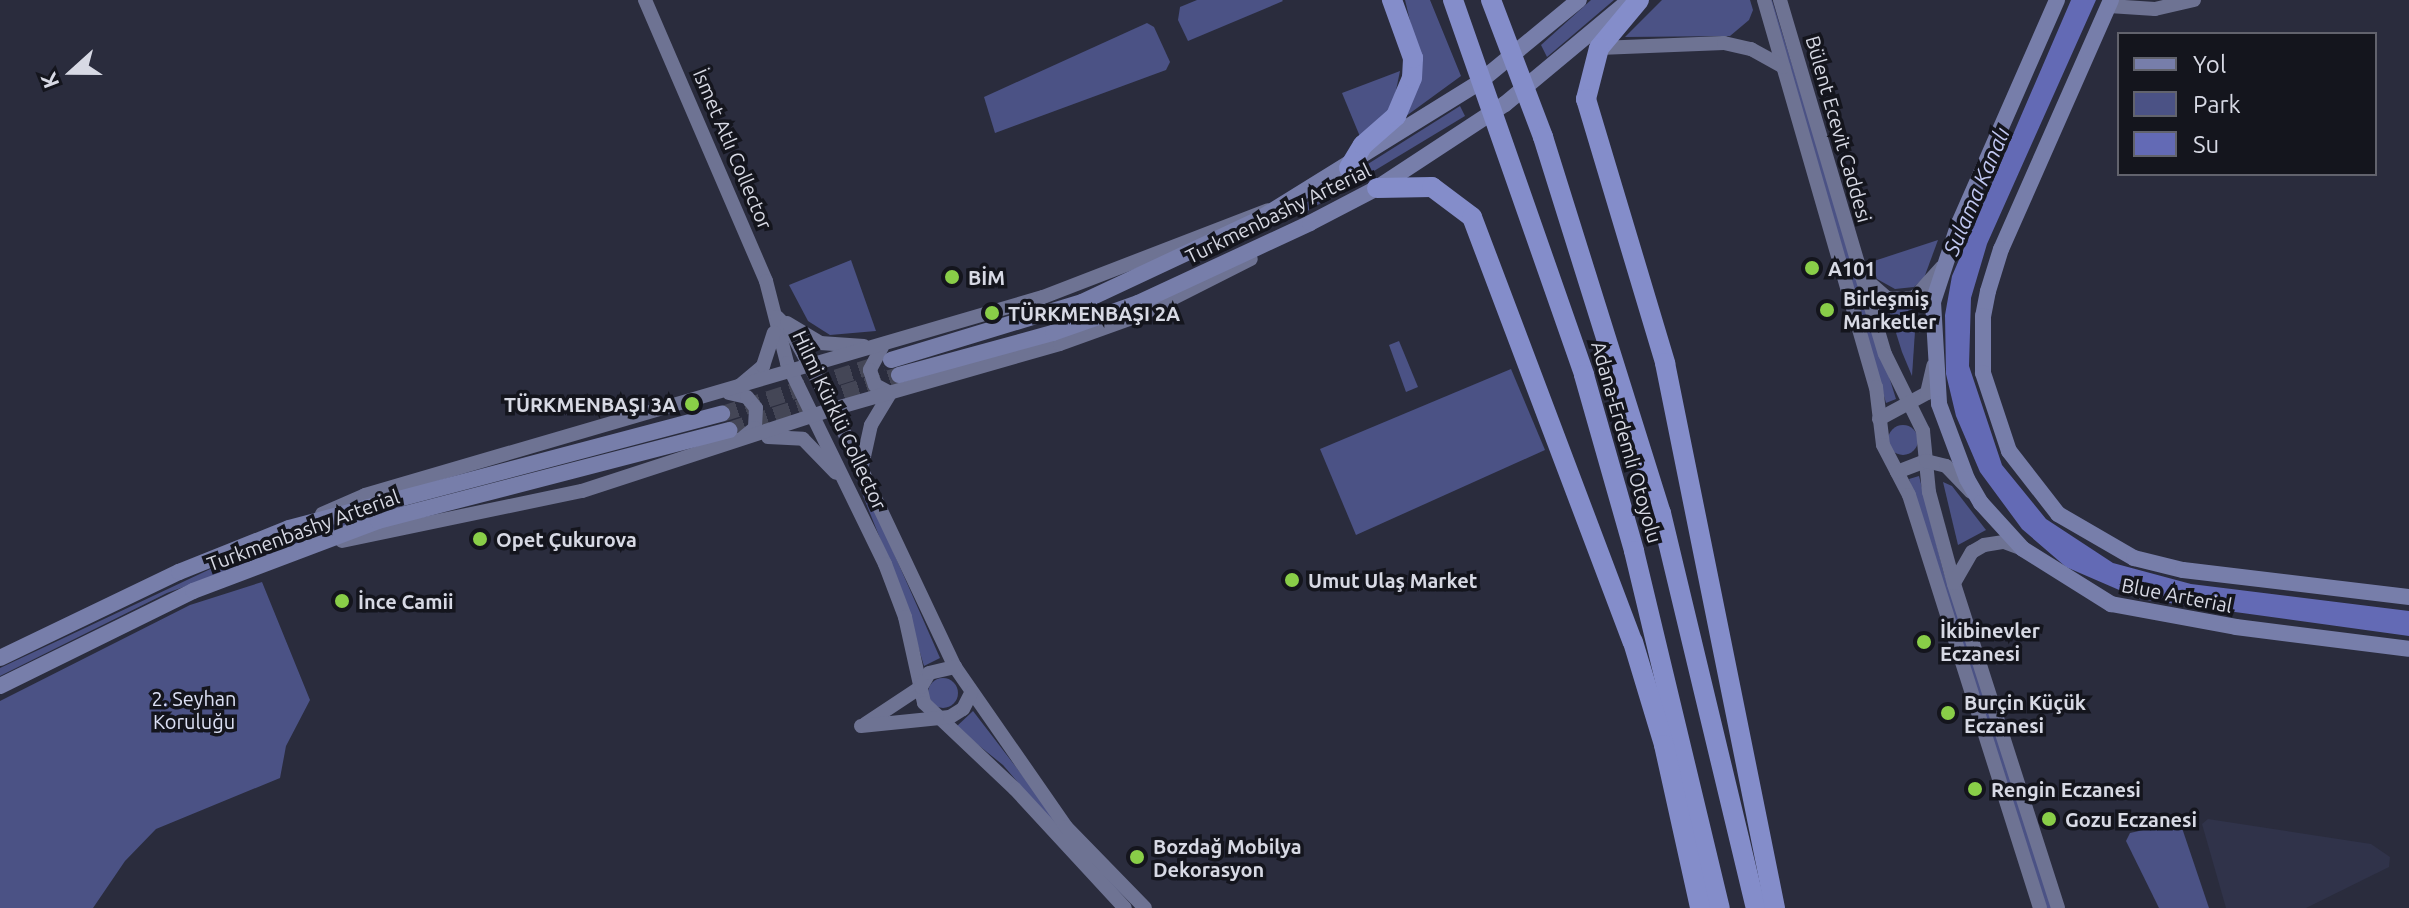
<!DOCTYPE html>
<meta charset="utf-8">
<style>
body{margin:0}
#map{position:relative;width:2409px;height:908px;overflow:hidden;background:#2a2c3d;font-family:Ubuntu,sans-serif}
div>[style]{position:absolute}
.built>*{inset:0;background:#30334a}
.green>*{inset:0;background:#4b5285}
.round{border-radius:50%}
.water>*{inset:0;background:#636ab5}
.primary-tunnel>*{height:16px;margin-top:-8px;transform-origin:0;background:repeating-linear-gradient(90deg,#444656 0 16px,transparent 0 24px)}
.secondary>*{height:14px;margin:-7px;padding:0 7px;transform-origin:7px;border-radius:7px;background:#6e7393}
.primary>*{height:16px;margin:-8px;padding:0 8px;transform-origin:8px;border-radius:8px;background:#777eaa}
.highway>*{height:20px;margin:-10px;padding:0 10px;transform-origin:10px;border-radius:10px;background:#848dca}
.dots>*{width:22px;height:22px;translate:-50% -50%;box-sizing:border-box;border:4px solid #14151d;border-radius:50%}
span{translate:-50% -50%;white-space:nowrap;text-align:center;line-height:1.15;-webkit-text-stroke:7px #14151d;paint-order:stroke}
.street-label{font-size:20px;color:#d7d9e4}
.poi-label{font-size:20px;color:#d7d9e4;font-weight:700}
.left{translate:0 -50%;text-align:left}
.right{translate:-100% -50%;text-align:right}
.park-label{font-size:20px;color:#dce0f5}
.water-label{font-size:22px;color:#c0c7f1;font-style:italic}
.legend{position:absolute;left:2117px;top:32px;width:260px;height:144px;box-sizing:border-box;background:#14151d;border:2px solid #62636d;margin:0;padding:10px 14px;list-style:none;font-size:24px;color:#d7d9e4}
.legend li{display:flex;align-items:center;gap:16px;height:40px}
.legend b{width:40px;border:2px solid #62636d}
.north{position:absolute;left:32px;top:32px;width:80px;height:80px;-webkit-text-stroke:6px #14151d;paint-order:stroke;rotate:249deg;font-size:22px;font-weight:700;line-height:32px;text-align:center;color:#d7d9e4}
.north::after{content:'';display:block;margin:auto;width:28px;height:36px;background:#d7d9e4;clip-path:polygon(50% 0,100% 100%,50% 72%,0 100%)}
</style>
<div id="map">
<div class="built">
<i style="clip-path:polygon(2208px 819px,2371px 844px,2390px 857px,2389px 867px,2306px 908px,2226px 908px,2202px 824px)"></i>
</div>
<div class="green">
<i style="clip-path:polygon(1197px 0,1282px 0,1283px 1px,1188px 41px,1178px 20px,1180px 7px)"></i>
<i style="clip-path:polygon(1405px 0,1430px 0,1461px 76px,1402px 119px,1421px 66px)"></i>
<i style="clip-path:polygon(1591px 0,1614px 0,1547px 57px,1541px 45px)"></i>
<i style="clip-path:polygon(1662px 0,1750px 0,1753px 10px,1749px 20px,1730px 36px,1625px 37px)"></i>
<i style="clip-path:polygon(1768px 0,1772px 0,1896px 399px,1886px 403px)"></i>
<i style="clip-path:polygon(1147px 23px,1154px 27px,1170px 62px,1166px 70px,995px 133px,984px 97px)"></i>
<i style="clip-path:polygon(1400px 71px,1392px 110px,1361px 139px,1342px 93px)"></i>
<i style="clip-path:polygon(1460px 106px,1465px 116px,1301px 215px,1298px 208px)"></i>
<i style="clip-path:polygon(1938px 240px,1924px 278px,1914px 287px,1895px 289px,1877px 279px,1871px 262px)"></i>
<i style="clip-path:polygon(851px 260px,876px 331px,830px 335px,808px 321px,789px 285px)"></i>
<i style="clip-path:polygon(1886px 301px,1917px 301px,1912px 376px,1902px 352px)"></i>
<i style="clip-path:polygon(1399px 341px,1418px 387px,1406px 392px,1389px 345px)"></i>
<i style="clip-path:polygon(1511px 369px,1545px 450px,1356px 535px,1320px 449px)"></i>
<i class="round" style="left:1888px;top:425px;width:30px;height:30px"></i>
<i style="clip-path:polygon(859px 474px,940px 658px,924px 666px,902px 593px,855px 476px)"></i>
<i style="clip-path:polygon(1919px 476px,1943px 570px,2052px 908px,2046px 908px,1909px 479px)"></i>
<i style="clip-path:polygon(1943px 482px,1952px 486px,1986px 530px,1958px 545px)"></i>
<i style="clip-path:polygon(353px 517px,355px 525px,167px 593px,0 676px,0 668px,257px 547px)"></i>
<i style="clip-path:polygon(262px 582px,310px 700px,286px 746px,280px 778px,156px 829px,125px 861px,93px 908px,0 908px,0 701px,190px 605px)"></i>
<i class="round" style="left:928px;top:678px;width:30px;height:30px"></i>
<i style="clip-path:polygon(973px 711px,1082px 853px,1137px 908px,1080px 855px,1003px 765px,956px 727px)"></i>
<i style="clip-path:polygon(2165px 825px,2181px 825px,2209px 908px,2159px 908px,2126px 841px,2130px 833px)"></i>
</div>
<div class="water">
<i style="clip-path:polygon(2071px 0,2096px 0,1987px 244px,1971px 298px,1969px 366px,2002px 465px,2046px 519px,2113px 563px,2191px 584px,2409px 611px,2409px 636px,2140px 599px,2066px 567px,2022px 529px,1980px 472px,1956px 416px,1946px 374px,1945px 315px,1952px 276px)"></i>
</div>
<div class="primary-tunnel">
<i style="left:722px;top:414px;width:168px;rotate:-17.7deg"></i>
<i style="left:729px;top:430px;width:179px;rotate:-17.9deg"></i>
</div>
<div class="secondary">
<i style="left:645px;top:0;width:306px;rotate:66.7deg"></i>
<i style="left:766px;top:281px;width:85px;rotate:75.6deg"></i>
<i style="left:787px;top:363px;width:224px;rotate:64deg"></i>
<i style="left:885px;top:564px;width:57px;rotate:69.3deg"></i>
<i style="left:905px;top:617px;width:88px;rotate:77.5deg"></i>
<i style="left:924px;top:703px;width:125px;rotate:43.4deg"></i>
<i style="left:1015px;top:789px;width:162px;rotate:47.3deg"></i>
<i style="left:1764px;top:0;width:403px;rotate:73.9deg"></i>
<i style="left:1876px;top:387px;width:58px;rotate:83.1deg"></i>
<i style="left:1883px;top:445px;width:56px;rotate:62.5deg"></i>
<i style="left:1909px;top:495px;width:433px;rotate:72.4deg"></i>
<i style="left:1780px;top:0;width:369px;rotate:73.5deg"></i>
<i style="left:1885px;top:354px;width:86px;rotate:63.7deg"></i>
<i style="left:1923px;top:431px;width:61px;rotate:84.4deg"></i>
<i style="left:1929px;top:492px;width:95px;rotate:74.8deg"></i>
<i style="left:1954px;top:584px;width:340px;rotate:72.2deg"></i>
<i style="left:2109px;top:6px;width:46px;rotate:3.7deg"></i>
<i style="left:2155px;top:9px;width:40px;rotate:-13deg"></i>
<i style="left:1599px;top:48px;width:125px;rotate:-2.3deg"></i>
<i style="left:1724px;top:43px;width:28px;rotate:13deg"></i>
<i style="left:1751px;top:49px;width:37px;rotate:29deg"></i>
<i style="left:1864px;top:278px;width:30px;rotate:41deg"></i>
<i style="left:1887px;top:298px;width:17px;rotate:3deg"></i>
<i style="left:1904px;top:299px;width:11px;rotate:-10deg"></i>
<i style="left:1915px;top:297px;width:40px;rotate:-48deg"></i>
<i style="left:777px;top:317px;width:18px;rotate:45deg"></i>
<i style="left:790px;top:330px;width:90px;rotate:61.4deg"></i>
<i style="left:833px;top:409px;width:285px;rotate:64.7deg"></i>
<i style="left:955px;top:667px;width:195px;rotate:55.2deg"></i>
<i style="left:1066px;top:827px;width:113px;rotate:45.7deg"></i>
<i style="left:787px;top:323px;width:39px;rotate:31deg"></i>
<i style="left:820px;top:343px;width:44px;rotate:3.9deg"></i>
<i style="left:882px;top:347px;width:26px;rotate:118deg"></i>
<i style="left:870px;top:370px;width:16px;rotate:72deg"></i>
<i style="left:875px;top:385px;width:17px;rotate:28deg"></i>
<i style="left:738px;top:387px;width:33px;rotate:-40deg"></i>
<i style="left:763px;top:366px;width:35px;rotate:-72deg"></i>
<i style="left:729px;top:393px;width:18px;rotate:13deg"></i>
<i style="left:747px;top:397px;width:14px;rotate:51deg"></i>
<i style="left:756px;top:408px;width:20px;rotate:93deg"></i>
<i style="left:755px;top:428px;width:14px;rotate:141deg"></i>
<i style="left:1879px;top:419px;width:55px;rotate:-28.4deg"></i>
<i style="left:1927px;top:393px;width:28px;rotate:-77deg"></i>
<i style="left:768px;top:437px;width:35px;rotate:3deg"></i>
<i style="left:803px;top:439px;width:47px;rotate:45.9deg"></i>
<i style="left:861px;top:470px;width:46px;rotate:-77.5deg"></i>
<i style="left:871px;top:425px;width:37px;rotate:-59deg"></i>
<i style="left:1897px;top:472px;width:31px;rotate:-21deg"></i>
<i style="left:1926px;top:461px;width:21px;rotate:14deg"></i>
<i style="left:1946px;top:466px;width:36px;rotate:46deg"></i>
<i style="left:322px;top:514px;width:47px;rotate:-23.8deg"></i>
<i style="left:365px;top:495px;width:706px;rotate:-16.28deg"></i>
<i style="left:1043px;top:297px;width:241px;rotate:-21.1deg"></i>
<i style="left:342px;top:541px;width:245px;rotate:-11.8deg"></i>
<i style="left:582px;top:491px;width:264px;rotate:-18.1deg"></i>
<i style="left:833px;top:409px;width:236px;rotate:-16deg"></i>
<i style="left:1060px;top:344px;width:85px;rotate:-19.9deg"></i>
<i style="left:1140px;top:315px;width:124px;rotate:-26.8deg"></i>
<i style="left:1954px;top:583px;width:36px;rotate:-60deg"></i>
<i style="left:1972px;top:552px;width:14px;rotate:-30deg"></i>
<i style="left:1984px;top:545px;width:20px;rotate:-9deg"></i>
<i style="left:2004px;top:542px;width:20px;rotate:20deg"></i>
<i style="left:865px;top:724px;width:67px;rotate:-33.5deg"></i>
<i style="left:921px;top:687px;width:16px;rotate:-60deg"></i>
<i style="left:929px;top:673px;width:27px;rotate:-13deg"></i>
<i style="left:861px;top:726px;width:89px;rotate:-5.8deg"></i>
<i style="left:950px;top:717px;width:15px;rotate:-32deg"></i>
<i style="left:963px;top:709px;width:18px;rotate:-63deg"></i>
</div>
<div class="primary">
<i style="left:2057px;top:0;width:244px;rotate:113.7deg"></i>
<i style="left:1959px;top:223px;width:83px;rotate:108.2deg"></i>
<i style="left:1933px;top:302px;width:102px;rotate:86.6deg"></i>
<i style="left:1939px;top:404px;width:80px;rotate:69.5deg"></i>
<i style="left:1967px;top:479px;width:28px;rotate:60deg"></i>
<i style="left:1981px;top:503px;width:62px;rotate:47.6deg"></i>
<i style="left:2023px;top:549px;width:104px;rotate:32deg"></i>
<i style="left:2111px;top:604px;width:127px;rotate:10.4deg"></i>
<i style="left:2236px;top:627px;width:174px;rotate:7.2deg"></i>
<i style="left:2111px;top:0;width:272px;rotate:113.8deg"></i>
<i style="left:2001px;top:249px;width:44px;rotate:107.2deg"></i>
<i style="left:1988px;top:291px;width:25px;rotate:101deg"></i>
<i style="left:1983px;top:316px;width:57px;rotate:90deg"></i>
<i style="left:1983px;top:373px;width:82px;rotate:71.6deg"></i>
<i style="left:2009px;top:451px;width:80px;rotate:52.1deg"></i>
<i style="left:2058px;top:514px;width:88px;rotate:30.1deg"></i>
<i style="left:2134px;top:558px;width:50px;rotate:13.8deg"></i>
<i style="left:2183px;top:570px;width:228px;rotate:6.8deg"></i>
<i style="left:891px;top:360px;width:200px;rotate:-16.9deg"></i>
<i style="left:1082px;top:302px;width:195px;rotate:-25.1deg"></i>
<i style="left:1259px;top:219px;width:256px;rotate:-31.8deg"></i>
<i style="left:1477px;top:84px;width:132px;rotate:-39.5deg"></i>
<i style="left:899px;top:375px;width:160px;rotate:-15.3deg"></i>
<i style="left:1053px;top:333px;width:90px;rotate:-19.4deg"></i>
<i style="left:1138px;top:303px;width:190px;rotate:-24.9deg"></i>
<i style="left:1310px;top:223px;width:76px;rotate:-27.6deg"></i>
<i style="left:1377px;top:188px;width:153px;rotate:-33.3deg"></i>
<i style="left:1505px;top:104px;width:163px;rotate:-39.8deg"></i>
<i style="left:0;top:658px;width:199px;rotate:-25.7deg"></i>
<i style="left:179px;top:572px;width:118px;rotate:-21.8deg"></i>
<i style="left:289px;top:528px;width:448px;rotate:-14.8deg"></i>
<i style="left:0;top:686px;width:215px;rotate:-26.2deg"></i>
<i style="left:193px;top:591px;width:198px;rotate:-20.7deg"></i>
<i style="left:378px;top:521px;width:363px;rotate:-14.5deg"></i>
</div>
<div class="highway">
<i style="left:1453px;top:0;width:397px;rotate:70.7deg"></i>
<i style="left:1584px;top:375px;width:183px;rotate:74.1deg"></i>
<i style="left:1634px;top:551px;width:367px;rotate:76.5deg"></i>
<i style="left:1491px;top:0;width:147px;rotate:69.2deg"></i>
<i style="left:1543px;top:137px;width:394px;rotate:72.6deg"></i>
<i style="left:1661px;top:513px;width:406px;rotate:76.5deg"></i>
<i style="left:1639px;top:0;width:62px;rotate:129.8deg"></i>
<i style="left:1599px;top:48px;width:53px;rotate:104.3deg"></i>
<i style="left:1586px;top:99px;width:276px;rotate:73.3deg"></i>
<i style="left:1665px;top:363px;width:556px;rotate:78.59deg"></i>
<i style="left:1349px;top:168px;width:27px;rotate:-59deg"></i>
<i style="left:1363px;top:145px;width:44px;rotate:-41.3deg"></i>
<i style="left:1396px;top:116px;width:41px;rotate:-67.2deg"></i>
<i style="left:1412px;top:78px;width:20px;rotate:-87deg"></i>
<i style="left:1413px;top:58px;width:62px;rotate:-109.9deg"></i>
<i style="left:1377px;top:188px;width:55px;rotate:-1deg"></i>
<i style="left:1432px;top:187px;width:50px;rotate:36.9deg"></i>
<i style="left:1472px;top:217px;width:454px;rotate:69.3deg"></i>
<i style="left:1633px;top:642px;width:108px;rotate:73.2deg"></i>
<i style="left:1664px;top:745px;width:167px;rotate:77.5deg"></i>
</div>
<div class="dots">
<i style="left:1812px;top:268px;background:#89ce48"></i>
<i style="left:952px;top:277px;background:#89ce48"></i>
<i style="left:1827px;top:310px;background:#89ce48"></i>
<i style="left:992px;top:313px;background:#89ce48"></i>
<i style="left:692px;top:404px;background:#89ce48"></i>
<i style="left:480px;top:539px;background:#89ce48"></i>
<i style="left:1292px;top:580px;background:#89ce48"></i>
<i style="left:342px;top:601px;background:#89ce48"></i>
<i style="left:1924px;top:642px;background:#89ce48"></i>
<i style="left:1948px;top:713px;background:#89ce48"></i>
<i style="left:1975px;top:789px;background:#89ce48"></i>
<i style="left:2049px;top:819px;background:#89ce48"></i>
<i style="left:1137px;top:857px;background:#89ce48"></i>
</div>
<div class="street-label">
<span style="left:1839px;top:129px;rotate:74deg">Bülent Ecevit Caddesi</span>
<span style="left:733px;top:149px;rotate:67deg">İsmet Atlı Collector</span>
<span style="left:1278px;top:213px;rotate:-26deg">Turkmenbashy Arterial</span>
<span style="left:840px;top:420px;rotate:65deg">Hilmi Kürklü Collector</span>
<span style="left:1627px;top:442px;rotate:74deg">Adana-Erdemli Otoyolu</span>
<span style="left:303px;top:530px;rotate:-20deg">Turkmenbashy Arterial</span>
<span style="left:2177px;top:595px;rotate:11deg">Blue Arterial</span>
</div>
<div class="poi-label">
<span class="left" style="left:1828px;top:268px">A101</span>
<span class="left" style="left:968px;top:277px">BİM</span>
<span class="left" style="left:1843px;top:310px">Birleşmiş<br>Marketler</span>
<span class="left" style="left:1008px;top:313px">TÜRKMENBAŞI 2A</span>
<span class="right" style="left:676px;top:404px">TÜRKMENBAŞI 3A</span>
<span class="left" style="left:496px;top:539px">Opet Çukurova</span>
<span class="left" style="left:1308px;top:580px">Umut Ulaş Market</span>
<span class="left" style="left:358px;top:601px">İnce Camii</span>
<span class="left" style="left:1940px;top:642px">İkibinevler<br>Eczanesi</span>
<span class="left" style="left:1964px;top:714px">Burçin Küçük<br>Eczanesi</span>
<span class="left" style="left:1991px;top:789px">Rengin Eczanesi</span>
<span class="left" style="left:2065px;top:819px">Gozu Eczanesi</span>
<span class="left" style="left:1153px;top:858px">Bozdağ Mobilya<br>Dekorasyon</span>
</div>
<div class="park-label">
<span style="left:194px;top:710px">2. Seyhan<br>Koruluğu</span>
</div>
<div class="water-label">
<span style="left:1976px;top:191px;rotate:-67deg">Sulama Kanalı</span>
</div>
<ul class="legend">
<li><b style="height:10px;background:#777eaa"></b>Yol</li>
<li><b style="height:22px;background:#4b5285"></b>Park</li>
<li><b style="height:22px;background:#636ab5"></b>Su</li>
</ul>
<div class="north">K</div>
</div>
